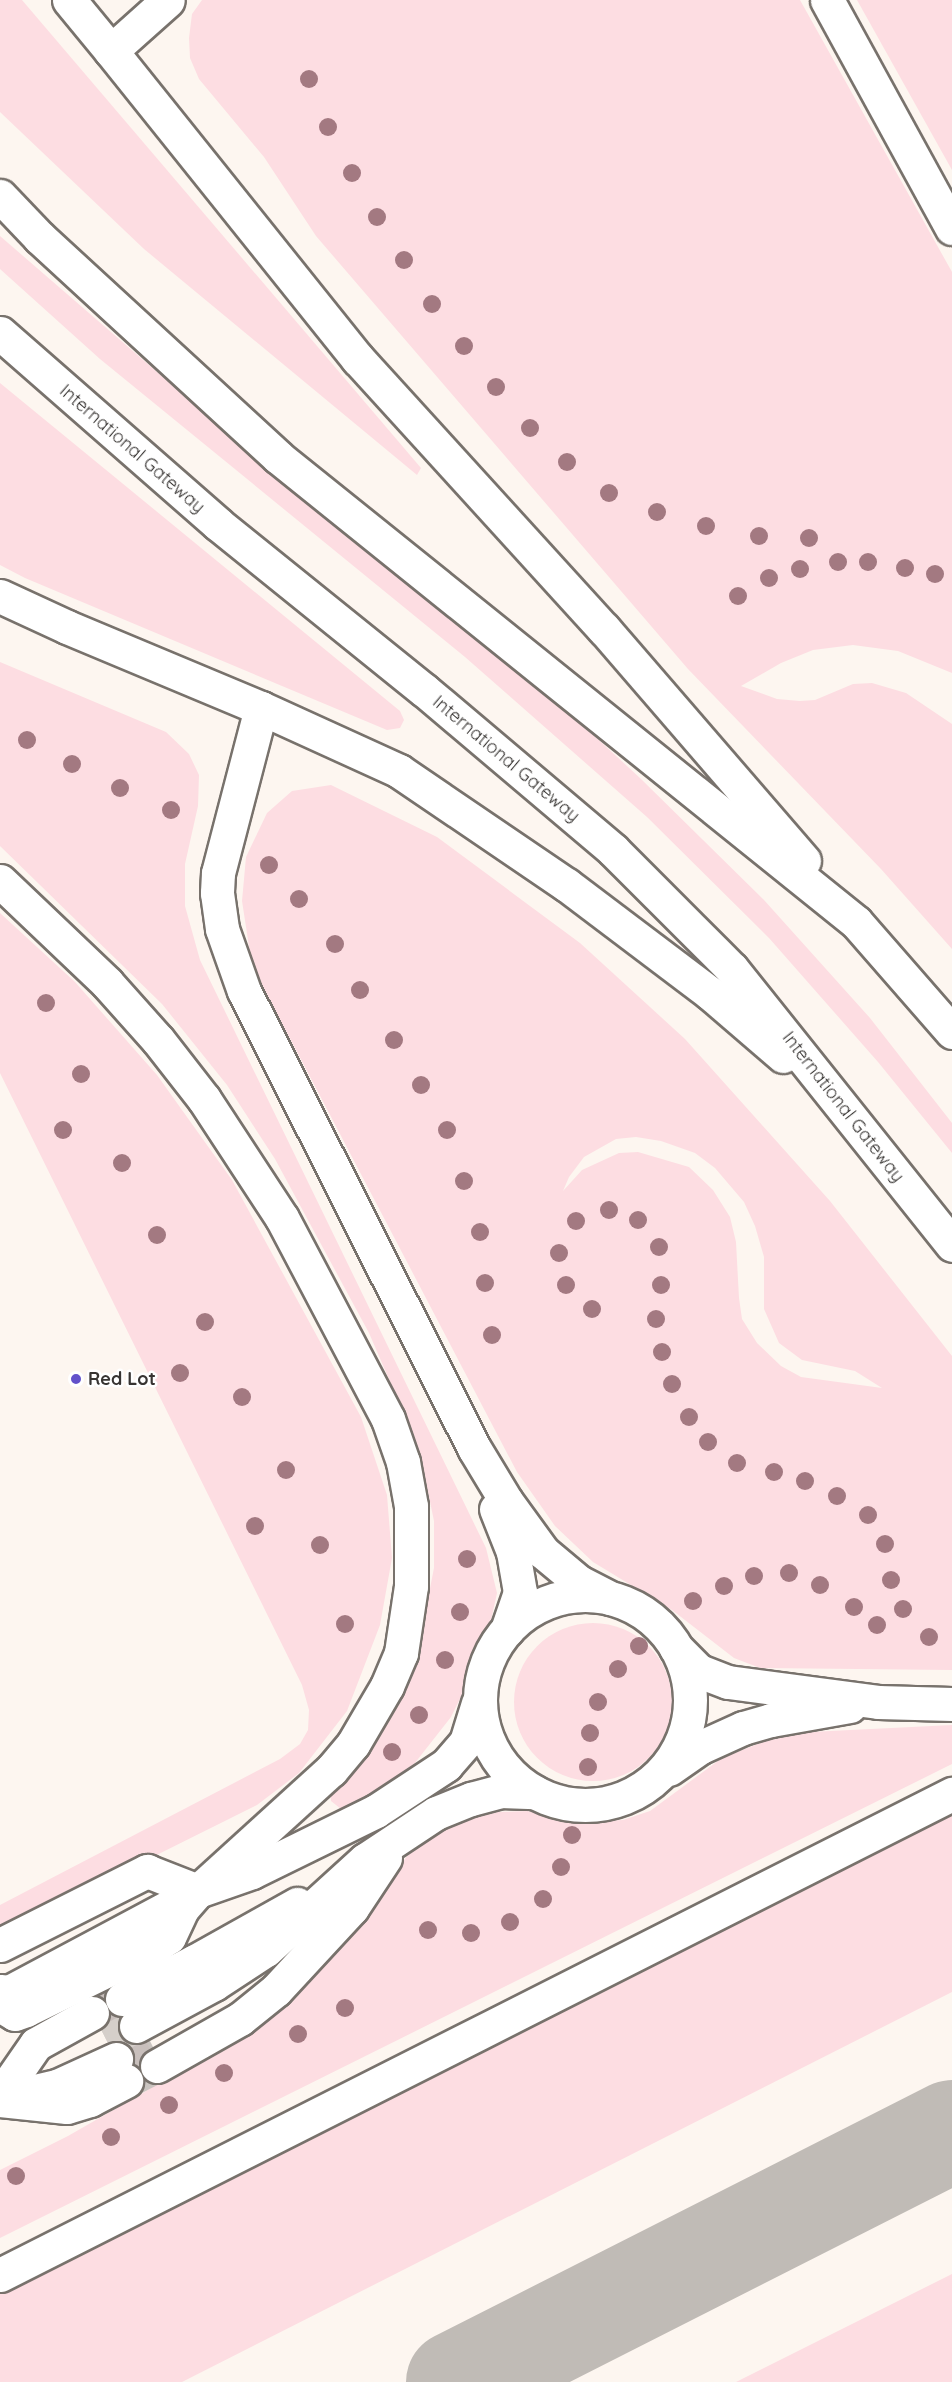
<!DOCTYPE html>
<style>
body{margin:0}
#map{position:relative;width:952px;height:2382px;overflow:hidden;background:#fdf6f0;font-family:Quicksand,sans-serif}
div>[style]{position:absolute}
.green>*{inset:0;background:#fddde2}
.round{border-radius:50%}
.shadow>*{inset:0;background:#0003}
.taxiway>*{height:102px;margin:-51px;padding:0 51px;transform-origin:51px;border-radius:51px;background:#c0bbb6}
.building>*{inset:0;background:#c8bfbc}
.minor-tunnel>*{height:33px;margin-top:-16.5px;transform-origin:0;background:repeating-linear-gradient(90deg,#d5cfca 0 33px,transparent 0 49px)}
.roads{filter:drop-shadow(2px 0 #78726c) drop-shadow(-2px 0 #78726c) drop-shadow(0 2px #78726c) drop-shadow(0 -2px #78726c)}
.minor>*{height:33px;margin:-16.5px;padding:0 16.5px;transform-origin:16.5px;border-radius:16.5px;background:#fff}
.minor>.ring{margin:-16.5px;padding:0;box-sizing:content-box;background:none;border:33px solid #fff;border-radius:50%}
.major>*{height:33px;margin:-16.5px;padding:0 16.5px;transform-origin:16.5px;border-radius:16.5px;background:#fff}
.highway>*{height:33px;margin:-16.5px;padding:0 16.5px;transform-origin:16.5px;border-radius:16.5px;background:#fff}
.trees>*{width:18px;height:18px;margin:-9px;border-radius:50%;background:#a37981}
.dots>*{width:16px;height:16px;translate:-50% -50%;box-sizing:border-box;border:3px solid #fff;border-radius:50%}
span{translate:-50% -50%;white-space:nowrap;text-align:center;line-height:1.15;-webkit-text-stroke:5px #fff;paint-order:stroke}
.street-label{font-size:18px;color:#373432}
.poi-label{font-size:18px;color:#373432;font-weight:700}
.left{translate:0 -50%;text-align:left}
</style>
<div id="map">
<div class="green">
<i style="clip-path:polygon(0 0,22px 0,421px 468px,417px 475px,144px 249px,0 112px)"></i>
<i style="clip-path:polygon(202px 0,800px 0,952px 272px,952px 673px,898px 651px,853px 645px,813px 650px,781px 663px,741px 686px,777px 699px,800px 701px,815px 700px,853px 684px,872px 683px,906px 693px,952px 724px,952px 949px,881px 869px,688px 669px,316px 236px,264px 157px,199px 79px,190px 58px,189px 38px,192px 14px)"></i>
<i style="clip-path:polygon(857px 0,952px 0,952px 170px)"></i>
<i style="clip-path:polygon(0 236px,171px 384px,513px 661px,640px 778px,764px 900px,870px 1018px,952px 1123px,952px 1153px,878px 1062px,769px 938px,647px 817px,465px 657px,100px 359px,0 269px)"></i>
<i style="clip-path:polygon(0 383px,400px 711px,404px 720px,400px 728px,387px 730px,25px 578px,0 565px)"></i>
<i style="clip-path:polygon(0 662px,166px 732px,189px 754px,199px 775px,198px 806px,185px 864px,185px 906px,200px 960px,486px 1548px,497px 1593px,485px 1648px,451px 1717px,411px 1768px,364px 1801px,341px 1809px,331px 1801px,330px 1789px,396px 1702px,419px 1644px,434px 1568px,434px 1521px,422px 1463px,404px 1414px,369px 1333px,275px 1159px,227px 1085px,162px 1004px,0 846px)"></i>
<i style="clip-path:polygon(evenodd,331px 785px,437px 837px,580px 943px,685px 1039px,830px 1201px,952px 1356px,952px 1670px,760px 1668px,734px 1658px,672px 1610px,593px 1562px,555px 1526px,517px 1472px,252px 966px,242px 901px,246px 857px,267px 813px,292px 791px,331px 785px,636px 1137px,661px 1141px,695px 1153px,715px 1168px,744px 1202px,755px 1226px,764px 1257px,764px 1309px,779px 1343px,802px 1360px,855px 1371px,882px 1388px,801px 1377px,781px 1366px,757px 1343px,742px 1319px,739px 1298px,736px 1242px,730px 1217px,713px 1190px,689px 1167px,638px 1152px,619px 1153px,582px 1170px,563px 1191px,569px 1177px,584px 1157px,616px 1139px,636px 1137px)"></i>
<i style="clip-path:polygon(0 913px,75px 982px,157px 1075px,232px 1180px,361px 1417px,387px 1495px,392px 1558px,380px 1625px,347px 1711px,299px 1773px,257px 1805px,6px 1930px,0 1931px,0 1905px,280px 1759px,300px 1744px,308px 1730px,309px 1710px,302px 1685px,0 1073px)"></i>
<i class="round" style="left:514px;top:1623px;width:158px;height:158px"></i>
<i style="clip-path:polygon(952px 1725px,952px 1764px,0 2238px,0 2170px,68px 2136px,249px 2032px,348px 1939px,417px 1842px,456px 1823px,497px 1812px,527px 1811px,577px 1822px,623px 1820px,650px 1811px,722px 1758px,765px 1741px,810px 1732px)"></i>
<i style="clip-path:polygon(952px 1794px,952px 1992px,182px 2382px,0 2382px,0 2275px)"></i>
<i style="clip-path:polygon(952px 2274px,952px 2382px,736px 2382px)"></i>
</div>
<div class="shadow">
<i style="clip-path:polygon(125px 1991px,169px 2079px,142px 2093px,130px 2082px)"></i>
</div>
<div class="taxiway">
<i style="left:457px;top:2382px;width:555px;rotate:-26.89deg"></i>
</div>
<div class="building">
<i style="clip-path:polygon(114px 1978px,159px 2067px,129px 2083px,84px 1993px)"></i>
</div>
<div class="minor-tunnel">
<i style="left:107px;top:2041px;width:33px;rotate:-27deg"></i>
</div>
<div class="roads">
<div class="minor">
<i style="left:827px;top:0;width:260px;rotate:61.3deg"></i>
<i style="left:111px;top:51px;width:76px;rotate:-41.8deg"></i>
<i style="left:261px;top:708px;width:171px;rotate:104.6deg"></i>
<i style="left:218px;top:873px;width:20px;rotate:93deg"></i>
<i style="left:217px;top:893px;width:36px;rotate:82deg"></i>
<i style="left:222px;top:929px;width:66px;rotate:70.5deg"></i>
<i style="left:244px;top:991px;width:512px;rotate:63.28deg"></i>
<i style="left:474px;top:1448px;width:62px;rotate:58.9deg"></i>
<i style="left:506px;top:1501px;width:63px;rotate:54deg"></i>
<i style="left:543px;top:1552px;width:47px;rotate:39.8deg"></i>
<i style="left:579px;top:1582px;width:36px;rotate:27deg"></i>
<i style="left:496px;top:1509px;width:46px;rotate:68.4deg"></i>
<i style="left:513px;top:1552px;width:41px;rotate:80.1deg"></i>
<i style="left:520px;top:1592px;width:40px;rotate:108.9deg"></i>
<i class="ring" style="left:480px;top:1595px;width:177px;height:177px"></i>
<i style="left:676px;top:1648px;width:33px;rotate:45deg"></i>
<i style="left:699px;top:1671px;width:31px;rotate:21deg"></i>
<i style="left:728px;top:1682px;width:151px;rotate:7.6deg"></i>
<i style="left:878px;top:1702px;width:74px;rotate:1.5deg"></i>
<i style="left:669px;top:1769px;width:39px;rotate:-35deg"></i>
<i style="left:701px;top:1747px;width:46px;rotate:-24.3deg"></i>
<i style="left:743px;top:1728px;width:29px;rotate:-16deg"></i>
<i style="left:771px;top:1720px;width:80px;rotate:-10deg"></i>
<i style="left:0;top:1945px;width:165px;rotate:-26.7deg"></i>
<i style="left:147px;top:1871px;width:55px;rotate:21.4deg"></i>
<i style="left:0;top:1991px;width:9px;rotate:6deg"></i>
<i style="left:9px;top:1992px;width:214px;rotate:-28.1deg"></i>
<i style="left:198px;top:1891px;width:57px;rotate:-19.4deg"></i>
<i style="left:252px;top:1872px;width:138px;rotate:-26.2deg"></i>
<i style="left:376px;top:1811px;width:84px;rotate:-33.3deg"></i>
<i style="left:446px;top:1765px;width:30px;rotate:-49deg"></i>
<i style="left:466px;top:1742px;width:41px;rotate:-72.9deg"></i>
<i style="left:122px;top:1999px;width:82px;rotate:-27.5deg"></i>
<i style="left:195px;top:1961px;width:117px;rotate:-29.2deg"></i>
<i style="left:0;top:2005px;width:17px;rotate:31deg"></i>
<i style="left:15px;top:2014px;width:12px;rotate:-20deg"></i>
<i style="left:26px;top:2010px;width:143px;rotate:-26.2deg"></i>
<i style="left:154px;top:1947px;width:18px;rotate:-34deg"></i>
<i style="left:169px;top:1937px;width:31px;rotate:-65deg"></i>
<i style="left:182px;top:1909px;width:18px;rotate:-49deg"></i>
<i style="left:136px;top:2026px;width:89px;rotate:-28.3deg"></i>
<i style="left:214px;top:1984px;width:62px;rotate:-33.2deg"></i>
<i style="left:266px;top:1950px;width:134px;rotate:-42.3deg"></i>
<i style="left:365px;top:1860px;width:85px;rotate:-33.5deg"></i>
<i style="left:436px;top:1813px;width:38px;rotate:-22deg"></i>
<i style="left:471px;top:1799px;width:30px;rotate:-15deg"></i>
<i style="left:500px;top:1791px;width:35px;rotate:2deg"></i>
<i style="left:157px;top:2066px;width:95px;rotate:-29.5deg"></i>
<i style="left:240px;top:2019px;width:46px;rotate:-38.9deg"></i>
<i style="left:276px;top:1990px;width:112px;rotate:-47.2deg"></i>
<i style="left:352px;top:1908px;width:60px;rotate:-56.6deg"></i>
<i style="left:22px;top:2094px;width:36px;rotate:-13deg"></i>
<i style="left:57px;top:2086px;width:65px;rotate:-24.6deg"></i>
<i style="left:0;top:2096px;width:63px;rotate:-55.3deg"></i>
<i style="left:36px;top:2044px;width:64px;rotate:-29deg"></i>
<i style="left:0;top:2100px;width:67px;rotate:6deg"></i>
<i style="left:67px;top:2107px;width:24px;rotate:-17deg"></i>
<i style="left:90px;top:2100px;width:41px;rotate:-27.8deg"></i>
<i style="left:0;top:2275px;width:1067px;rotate:-26.81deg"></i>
</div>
<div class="major">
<i style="left:69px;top:0;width:66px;rotate:50.5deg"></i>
<i style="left:0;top:596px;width:74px;rotate:24.8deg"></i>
<i style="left:67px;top:627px;width:210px;rotate:22.7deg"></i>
</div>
<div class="highway">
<i style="left:111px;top:51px;width:395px;rotate:51.3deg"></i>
<i style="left:358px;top:359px;width:365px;rotate:47.7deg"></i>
<i style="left:604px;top:629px;width:306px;rotate:49.2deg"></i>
<i style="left:0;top:196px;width:57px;rotate:46.4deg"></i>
<i style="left:39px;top:237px;width:325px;rotate:42.6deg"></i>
<i style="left:278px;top:457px;width:742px;rotate:38.82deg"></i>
<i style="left:856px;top:922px;width:146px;rotate:48.9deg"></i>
<i style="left:0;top:333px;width:290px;rotate:41.2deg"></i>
<i style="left:218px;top:524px;width:265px;rotate:38.9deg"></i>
<i style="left:424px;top:690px;width:248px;rotate:40.2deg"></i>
<i style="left:613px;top:850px;width:168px;rotate:45deg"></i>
<i style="left:732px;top:969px;width:353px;rotate:51.4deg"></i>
<i style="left:261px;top:708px;width:152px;rotate:24.5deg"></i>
<i style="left:399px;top:771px;width:203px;rotate:34.2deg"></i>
<i style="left:567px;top:885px;width:181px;rotate:37.1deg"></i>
<i style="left:711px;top:994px;width:95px;rotate:40.7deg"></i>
<i style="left:0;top:881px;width:148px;rotate:43.6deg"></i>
<i style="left:107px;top:983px;width:76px;rotate:48.2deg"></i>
<i style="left:158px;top:1040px;width:75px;rotate:52.1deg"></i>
<i style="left:204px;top:1099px;width:142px;rotate:56.8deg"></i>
<i style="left:282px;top:1218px;width:227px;rotate:62.2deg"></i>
<i style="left:388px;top:1419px;width:46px;rotate:70.8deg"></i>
<i style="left:403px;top:1462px;width:45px;rotate:79.7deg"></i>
<i style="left:411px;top:1506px;width:80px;rotate:90deg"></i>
<i style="left:411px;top:1586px;width:68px;rotate:98.5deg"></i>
<i style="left:401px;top:1653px;width:36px;rotate:113deg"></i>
<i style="left:387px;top:1686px;width:67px;rotate:120.4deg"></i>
<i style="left:353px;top:1744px;width:34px;rotate:130deg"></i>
<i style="left:331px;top:1770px;width:180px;rotate:137.7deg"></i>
</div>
</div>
<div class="trees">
<i style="left:309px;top:79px"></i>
<i style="left:328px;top:127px"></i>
<i style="left:352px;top:173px"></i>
<i style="left:377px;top:217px"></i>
<i style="left:404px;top:260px"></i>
<i style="left:432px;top:304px"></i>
<i style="left:464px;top:346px"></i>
<i style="left:496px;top:387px"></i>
<i style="left:530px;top:428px"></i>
<i style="left:567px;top:462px"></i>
<i style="left:609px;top:493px"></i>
<i style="left:657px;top:512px"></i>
<i style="left:706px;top:526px"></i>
<i style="left:759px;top:536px"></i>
<i style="left:809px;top:538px"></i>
<i style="left:838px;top:562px"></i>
<i style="left:868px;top:562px"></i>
<i style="left:905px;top:568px"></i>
<i style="left:800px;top:569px"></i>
<i style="left:935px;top:574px"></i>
<i style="left:769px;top:578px"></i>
<i style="left:738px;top:596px"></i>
<i style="left:27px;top:740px"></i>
<i style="left:72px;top:764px"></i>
<i style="left:120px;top:788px"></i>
<i style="left:171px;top:810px"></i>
<i style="left:269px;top:865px"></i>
<i style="left:299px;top:899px"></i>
<i style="left:335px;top:944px"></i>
<i style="left:360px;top:990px"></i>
<i style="left:46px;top:1003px"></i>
<i style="left:394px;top:1040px"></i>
<i style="left:81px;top:1074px"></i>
<i style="left:421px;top:1085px"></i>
<i style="left:63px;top:1130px"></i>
<i style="left:447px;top:1130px"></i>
<i style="left:122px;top:1163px"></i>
<i style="left:464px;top:1181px"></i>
<i style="left:609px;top:1210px"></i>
<i style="left:638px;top:1220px"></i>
<i style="left:576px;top:1221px"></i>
<i style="left:480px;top:1232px"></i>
<i style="left:157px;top:1235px"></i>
<i style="left:659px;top:1247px"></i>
<i style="left:559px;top:1253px"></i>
<i style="left:485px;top:1283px"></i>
<i style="left:566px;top:1285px"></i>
<i style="left:661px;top:1285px"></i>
<i style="left:592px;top:1309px"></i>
<i style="left:656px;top:1319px"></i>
<i style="left:205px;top:1322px"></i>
<i style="left:492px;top:1335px"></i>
<i style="left:662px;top:1352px"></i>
<i style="left:180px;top:1373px"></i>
<i style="left:672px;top:1384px"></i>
<i style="left:242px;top:1397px"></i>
<i style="left:689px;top:1417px"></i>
<i style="left:708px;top:1442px"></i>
<i style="left:737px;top:1463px"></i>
<i style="left:286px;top:1470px"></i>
<i style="left:774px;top:1472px"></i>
<i style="left:805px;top:1481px"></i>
<i style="left:837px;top:1496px"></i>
<i style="left:868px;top:1515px"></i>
<i style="left:255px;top:1526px"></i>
<i style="left:885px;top:1544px"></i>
<i style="left:320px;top:1545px"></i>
<i style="left:467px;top:1559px"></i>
<i style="left:789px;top:1573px"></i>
<i style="left:754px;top:1576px"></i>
<i style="left:891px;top:1580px"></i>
<i style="left:820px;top:1585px"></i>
<i style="left:724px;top:1586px"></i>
<i style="left:693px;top:1601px"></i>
<i style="left:854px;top:1607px"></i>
<i style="left:903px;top:1609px"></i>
<i style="left:460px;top:1612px"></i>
<i style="left:345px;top:1624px"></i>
<i style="left:877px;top:1625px"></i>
<i style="left:929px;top:1637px"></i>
<i style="left:639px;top:1646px"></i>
<i style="left:445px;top:1660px"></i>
<i style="left:618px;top:1669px"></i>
<i style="left:598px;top:1702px"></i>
<i style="left:419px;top:1715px"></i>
<i style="left:590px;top:1733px"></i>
<i style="left:392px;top:1752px"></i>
<i style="left:588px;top:1767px"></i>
<i style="left:572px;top:1835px"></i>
<i style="left:561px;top:1867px"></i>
<i style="left:543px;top:1899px"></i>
<i style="left:510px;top:1922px"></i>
<i style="left:428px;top:1930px"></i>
<i style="left:471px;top:1933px"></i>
<i style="left:345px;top:2008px"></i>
<i style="left:298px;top:2034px"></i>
<i style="left:224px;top:2073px"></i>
<i style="left:169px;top:2105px"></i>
<i style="left:111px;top:2137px"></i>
<i style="left:16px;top:2176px"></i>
</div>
<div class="dots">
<i style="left:76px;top:1379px;background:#6251ca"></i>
</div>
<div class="street-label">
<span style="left:132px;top:449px;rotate:41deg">International Gateway</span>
<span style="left:506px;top:759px;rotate:40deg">International Gateway</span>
<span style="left:843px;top:1107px;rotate:52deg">International Gateway</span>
</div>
<div class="poi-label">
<span class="left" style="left:88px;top:1379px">Red Lot</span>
</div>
</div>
